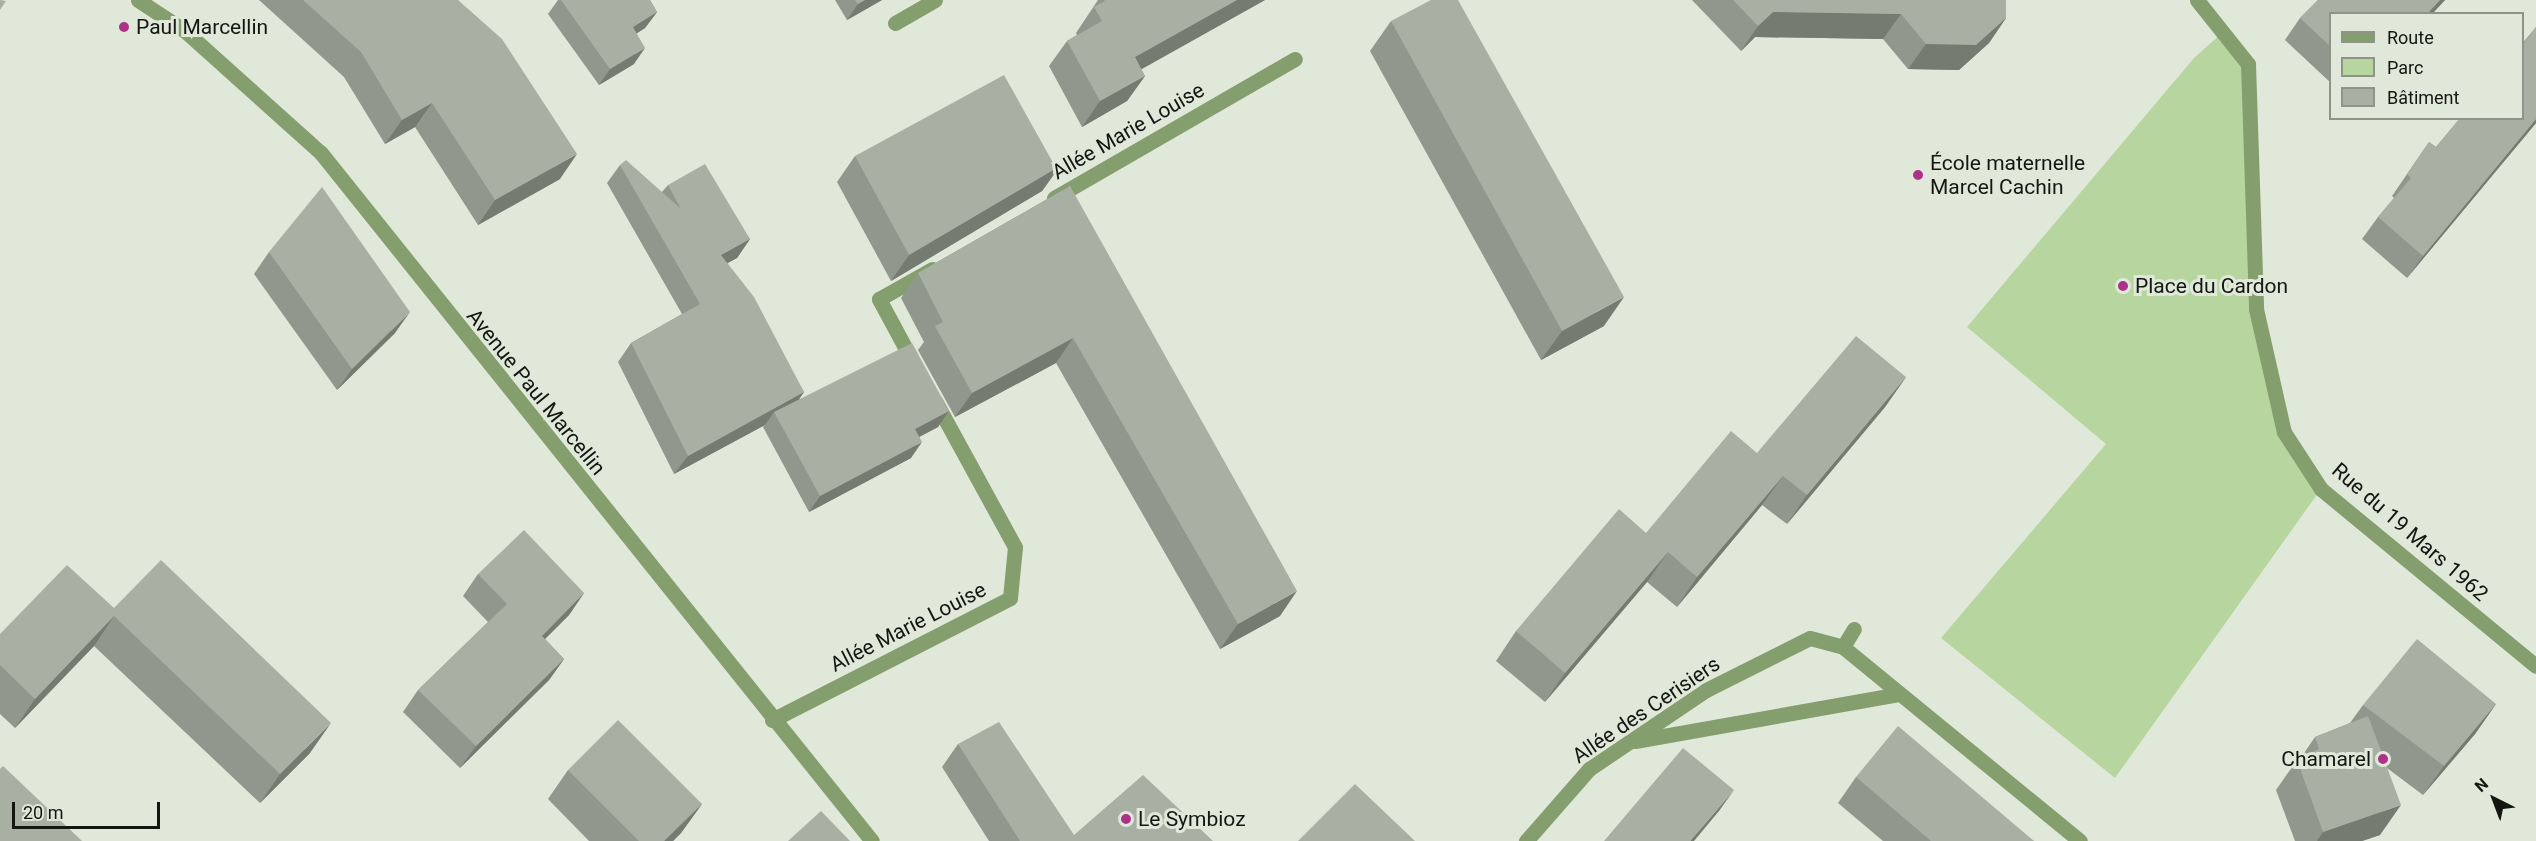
<!DOCTYPE html>
<meta charset="utf-8">
<style>
body{margin:0}
#map{position:relative;width:2536px;height:841px;overflow:hidden;background:#e0e8da;font-family:Roboto,sans-serif}
div>[style]{position:absolute}
.green>*{inset:0;background:#b7d69f}
.minor>*{height:15px;margin:-7.5px;padding:0 7.5px;transform-origin:7.5px;border-radius:7.5px;background:#849e6e}
.wall>*{inset:0;background:#90978c}
.shaded-wall>*{inset:0;background:#767b72}
.building>*{inset:0;background:#a8b0a3}
.dots>*{width:16px;height:16px;translate:-50% -50%;box-sizing:border-box;border:3px solid #e0e8da;border-radius:50%}
span{translate:-50% -50%;white-space:nowrap;text-align:center;line-height:1.15;-webkit-text-stroke:6px #e0e8da;paint-order:stroke}
.poi-label{font-size:21px;color:#131611}
.left{translate:0 -50%;text-align:left}
.right{translate:-100% -50%;text-align:right}
.street-label{font-size:21px;color:#131611}
.legend{position:absolute;left:2329px;top:12px;width:195px;height:108px;box-sizing:border-box;background:#e0e8da;border:2px solid #8e948a;margin:0;padding:8px 10px;list-style:none;font-size:18px;color:#131611}
.legend li{display:flex;align-items:center;gap:12px;height:30px}
.legend b{width:30px;border:2px solid #8e948a}
.north{position:absolute;left:2464px;top:769px;width:60px;height:60px;-webkit-text-stroke:4px #e0e8da;paint-order:stroke;rotate:318deg;font-size:16px;font-weight:700;line-height:24px;text-align:center;color:#131611}
.north::after{content:'';display:block;margin:auto;width:21px;height:27px;background:#131611;clip-path:polygon(50% 0,100% 100%,50% 72%,0 100%)}
.scale{position:absolute;left:12px;top:802px;width:148px;height:27px;box-sizing:border-box;border:3px solid #131611;border-top:0;padding-left:8px;font-size:18px;line-height:21px;white-space:nowrap;color:#131611;-webkit-text-stroke:4px #e0e8da;paint-order:stroke}
</style>
<div id="map">
<div class="green">
<i style="clip-path:polygon(2223px 32px,2248px 64px,2256px 309px,2284px 432px,2321px 489px,2115px 778px,1941px 638px,2106px 444px,1967px 327px,2194px 58px)"></i>
</div>
<div class="minor">
<i style="left:138px;top:0;width:56px;rotate:33.4deg"></i>
<i style="left:185px;top:31px;width:183px;rotate:41.9deg"></i>
<i style="left:321px;top:153px;width:881px;rotate:51.31deg"></i>
<i style="left:2197px;top:0;width:82px;rotate:51.4deg"></i>
<i style="left:2248px;top:64px;width:245px;rotate:88.1deg"></i>
<i style="left:2256px;top:309px;width:126px;rotate:77.2deg"></i>
<i style="left:2284px;top:432px;width:68px;rotate:57deg"></i>
<i style="left:2321px;top:489px;width:278px;rotate:39.5deg"></i>
<i style="left:895px;top:23px;width:46px;rotate:-29.9deg"></i>
<i style="left:1054px;top:198px;width:278px;rotate:-30deg"></i>
<i style="left:914px;top:364px;width:74px;rotate:-118.3deg"></i>
<i style="left:879px;top:299px;width:61px;rotate:-29.5deg"></i>
<i style="left:1843px;top:647px;width:21px;rotate:-59deg"></i>
<i style="left:772px;top:720px;width:267px;rotate:-27.1deg"></i>
<i style="left:1010px;top:598px;width:51px;rotate:-84.4deg"></i>
<i style="left:1015px;top:547px;width:166px;rotate:-118.7deg"></i>
<i style="left:1635px;top:741px;width:269px;rotate:-10.1deg"></i>
<i style="left:1526px;top:841px;width:96px;rotate:-48.8deg"></i>
<i style="left:1589px;top:769px;width:141px;rotate:-34deg"></i>
<i style="left:1706px;top:690px;width:116px;rotate:-26.6deg"></i>
<i style="left:1810px;top:638px;width:34px;rotate:15deg"></i>
<i style="left:1843px;top:647px;width:306px;rotate:39.3deg"></i>
</div>
<div class="wall">
<i style="clip-path:polygon(259px 0,458px 0,560px 179px,478px 225px,415px 127px,385px 144px,344px 77px)"></i>
<i style="clip-path:polygon(558px 0,650px 0,657px 12px,645px 28px,637px 33px,634px 64px,599px 85px,548px 14px)"></i>
<i style="clip-path:polygon(835px 0,882px 0,847px 20px)"></i>
<i style="clip-path:polygon(1098px 0,1265px 0,1141px 69px,1145px 76px,1127px 101px,1082px 127px,1049px 66px,1067px 41px,1077px 35px,1076px 33px)"></i>
<i style="clip-path:polygon(1692px 0,2006px 0,2006px 18px,1989px 43px,1959px 70px,1908px 69px,1883px 39px,1755px 37px,1741px 51px)"></i>
<i style="clip-path:polygon(2318px 0,2445px 0,2432px 14px,2331px 14px,2331px 83px,2285px 40px,2300px 18px)"></i>
<i style="clip-path:polygon(1391px 21px,1604px 326px,1541px 360px,1370px 51px)"></i>
<i style="clip-path:polygon(2536px 27px,2536px 123px,2407px 278px,2362px 239px,2378px 217px,2394px 198px,2392px 196px,2429px 142px,2436px 147px)"></i>
<i style="clip-path:polygon(855px 156px,1056px 168px,1060px 166px,1042px 191px,891px 281px,837px 182px)"></i>
<i style="clip-path:polygon(620px 165px,662px 192px,668px 185px,750px 239px,737px 258px,727px 263px,804px 392px,799px 399px,949px 411px,938px 427px,919px 437px,911px 458px,809px 512px,763px 427px,765px 425px,674px 474px,618px 362px,631px 343px,682px 314px,607px 183px)"></i>
<i style="clip-path:polygon(1070px 186px,1280px 616px,1220px 649px,1056px 363px,955px 417px,918px 350px,924px 342px,901px 298px,918px 273px)"></i>
<i style="clip-path:polygon(269px 252px,395px 333px,337px 390px,254px 274px)"></i>
<i style="clip-path:polygon(1906px 377px,1885px 407px,1787px 524px,1762px 505px,1677px 607px,1647px 582px,1545px 702px,1496px 661px,1516px 631px,1646px 533px)"></i>
<i style="clip-path:polygon(478px 574px,584px 593px,569px 615px,545px 639px,564px 659px,549px 680px,460px 768px,403px 712px,418px 690px,488px 622px,463px 596px)"></i>
<i style="clip-path:polygon(114px 608px,310px 753px,260px 803px,94px 646px,15px 728px,0 714px,0 634px)"></i>
<i style="clip-path:polygon(2496px 704px,2475px 734px,2423px 795px,2387px 768px,2380px 835px,2362px 841px,2295px 841px,2276px 790px,2297px 760px,2300px 759px,2315px 737px,2350px 723px,2363px 705px)"></i>
<i style="clip-path:polygon(958px 744px,1074px 835px,1213px 841px,989px 841px,942px 767px)"></i>
<i style="clip-path:polygon(568px 770px,702px 804px,681px 833px,673px 841px,589px 841px,548px 799px)"></i>
<i style="clip-path:polygon(1856px 777px,2034px 841px,1883px 841px,1838px 803px)"></i>
</div>
<div class="shaded-wall">
<i style="clip-path:polygon(865px 0,882px 0,847px 20px,858px 4px)"></i>
<i style="clip-path:polygon(1237px 0,1265px 0,1117px 83px,1135px 57px)"></i>
<i style="clip-path:polygon(2440px 0,2445px 0,2432px 14px,2427px 14px)"></i>
<i style="clip-path:polygon(657px 12px,645px 28px,622px 43px,633px 27px)"></i>
<i style="clip-path:polygon(1773px 12px,1901px 14px,1883px 39px,1755px 37px,1741px 51px,1758px 26px)"></i>
<i style="clip-path:polygon(2006px 18px,1989px 43px,1959px 70px,1908px 69px,1926px 44px)"></i>
<i style="clip-path:polygon(645px 48px,634px 64px,599px 85px,610px 69px)"></i>
<i style="clip-path:polygon(1145px 76px,1127px 101px,1082px 127px,1100px 101px)"></i>
<i style="clip-path:polygon(432px 103px,415px 127px,385px 144px,402px 120px)"></i>
<i style="clip-path:polygon(2536px 119px,2536px 123px,2407px 278px,2423px 256px)"></i>
<i style="clip-path:polygon(577px 154px,560px 179px,478px 225px,495px 200px)"></i>
<i style="clip-path:polygon(1060px 166px,1042px 191px,891px 281px,909px 255px)"></i>
<i style="clip-path:polygon(750px 239px,737px 258px,708px 274px,721px 255px)"></i>
<i style="clip-path:polygon(1624px 297px,1604px 326px,1541px 360px,1562px 331px)"></i>
<i style="clip-path:polygon(410px 312px,395px 333px,337px 390px,352px 369px)"></i>
<i style="clip-path:polygon(1073px 338px,1056px 363px,955px 417px,972px 393px)"></i>
<i style="clip-path:polygon(1906px 377px,1885px 407px,1787px 524px,1807px 495px)"></i>
<i style="clip-path:polygon(804px 392px,791px 411px,774px 412px,765px 425px,674px 474px,688px 456px)"></i>
<i style="clip-path:polygon(949px 411px,938px 427px,904px 445px,915px 429px)"></i>
<i style="clip-path:polygon(922px 442px,911px 458px,809px 512px,820px 496px)"></i>
<i style="clip-path:polygon(1783px 476px,1762px 505px,1677px 607px,1697px 577px)"></i>
<i style="clip-path:polygon(1668px 552px,1647px 582px,1545px 702px,1565px 673px)"></i>
<i style="clip-path:polygon(1297px 591px,1280px 616px,1220px 649px,1238px 624px)"></i>
<i style="clip-path:polygon(584px 593px,569px 615px,527px 657px,542px 636px)"></i>
<i style="clip-path:polygon(114px 616px,94px 646px,15px 728px,35px 699px)"></i>
<i style="clip-path:polygon(564px 659px,549px 680px,460px 768px,476px 746px)"></i>
<i style="clip-path:polygon(2496px 704px,2475px 734px,2423px 795px,2444px 766px)"></i>
<i style="clip-path:polygon(331px 723px,310px 753px,260px 803px,280px 774px)"></i>
<i style="clip-path:polygon(1734px 790px,1719px 811px,1694px 841px,1690px 841px)"></i>
<i style="clip-path:polygon(702px 804px,681px 833px,673px 841px,664px 841px)"></i>
<i style="clip-path:polygon(2401px 805px,2380px 835px,2362px 841px,2317px 841px,2323px 832px)"></i>
</div>
<div class="building">
<i style="clip-path:polygon(0 0,6px 1px,0 10px)"></i>
<i style="clip-path:polygon(303px 0,458px 0,502px 39px,577px 154px,495px 200px,432px 103px,402px 120px,361px 52px)"></i>
<i style="clip-path:polygon(561px 0,650px 0,657px 12px,633px 27px,645px 48px,610px 69px)"></i>
<i style="clip-path:polygon(855px 0,865px 0,858px 4px)"></i>
<i style="clip-path:polygon(1104px 0,1237px 0,1135px 57px,1145px 76px,1100px 101px,1067px 41px,1102px 21px,1094px 7px,1105px 1px)"></i>
<i style="clip-path:polygon(1431px 0,1458px 0,1624px 297px,1562px 331px,1391px 21px)"></i>
<i style="clip-path:polygon(1733px 0,2006px 0,2006px 18px,1976px 45px,1926px 44px,1901px 14px,1773px 12px,1758px 26px)"></i>
<i style="clip-path:polygon(2318px 0,2440px 0,2427px 14px,2331px 14px,2331px 47px,2300px 18px)"></i>
<i style="clip-path:polygon(2536px 27px,2536px 119px,2423px 256px,2378px 217px,2411px 178px,2407px 174px,2429px 142px,2436px 147px,2460px 118px,2523px 118px,2523px 44px)"></i>
<i style="clip-path:polygon(1004px 75px,1056px 168px,1060px 166px,909px 255px,855px 156px)"></i>
<i style="clip-path:polygon(626px 160px,681px 209px,668px 185px,705px 164px,750px 239px,721px 255px,754px 297px,804px 392px,688px 456px,631px 343px,700px 304px,620px 165px)"></i>
<i style="clip-path:polygon(1070px 186px,1297px 591px,1238px 624px,1073px 338px,972px 393px,935px 326px,943px 322px,918px 273px)"></i>
<i style="clip-path:polygon(322px 187px,410px 312px,352px 369px,269px 252px)"></i>
<i style="clip-path:polygon(1856px 336px,1906px 377px,1807px 495px,1783px 476px,1697px 577px,1668px 552px,1565px 673px,1516px 631px,1619px 509px,1646px 533px,1731px 431px,1757px 453px)"></i>
<i style="clip-path:polygon(912px 343px,949px 411px,915px 429px,922px 442px,820px 496px,774px 412px)"></i>
<i style="clip-path:polygon(524px 530px,584px 593px,542px 636px,564px 659px,476px 746px,418px 690px,507px 604px,478px 574px)"></i>
<i style="clip-path:polygon(161px 560px,331px 723px,280px 774px,114px 616px,35px 699px,0 665px,0 634px,67px 565px,114px 608px)"></i>
<i style="clip-path:polygon(2417px 639px,2496px 704px,2444px 766px,2363px 705px)"></i>
<i style="clip-path:polygon(2368px 716px,2401px 805px,2323px 832px,2297px 760px,2319px 749px,2315px 737px)"></i>
<i style="clip-path:polygon(618px 720px,702px 804px,664px 841px,639px 841px,568px 770px)"></i>
<i style="clip-path:polygon(999px 722px,1074px 835px,1143px 775px,1213px 841px,1020px 841px,958px 744px)"></i>
<i style="clip-path:polygon(1898px 726px,2034px 841px,1931px 841px,1856px 777px)"></i>
<i style="clip-path:polygon(1683px 748px,1734px 790px,1690px 841px,1604px 841px)"></i>
<i style="clip-path:polygon(3px 766px,82px 841px,0 841px,0 769px)"></i>
<i style="clip-path:polygon(1355px 784px,1415px 841px,1298px 841px)"></i>
<i style="clip-path:polygon(821px 811px,850px 841px,788px 841px)"></i>
</div>
<div class="dots">
<i style="left:124px;top:27px;background:#ab3288"></i>
<i style="left:1918px;top:175px;background:#ab3288"></i>
<i style="left:2123px;top:286px;background:#ab3288"></i>
<i style="left:2383px;top:759px;background:#ab3288"></i>
<i style="left:1126px;top:819px;background:#ab3288"></i>
</div>
<div class="poi-label">
<span class="left" style="left:136px;top:27px">Paul Marcellin</span>
<span class="left" style="left:1930px;top:175px">École maternelle<br>Marcel Cachin</span>
<span class="left" style="left:2135px;top:286px">Place du Cardon</span>
<span class="right" style="left:2371px;top:759px">Chamarel</span>
<span class="left" style="left:1138px;top:819px">Le Symbioz</span>
</div>
<div class="street-label">
<span style="left:1128px;top:131px;rotate:-30deg">Allée Marie Louise</span>
<span style="left:536px;top:392px;rotate:51deg">Avenue Paul Marcellin</span>
<span style="left:2410px;top:532px;rotate:41deg">Rue du 19 Mars 1962</span>
<span style="left:908px;top:627px;rotate:-27deg">Allée Marie Louise</span>
<span style="left:1646px;top:710px;rotate:-34deg">Allée des Cerisiers</span>
</div>
<ul class="legend">
<li><b style="height:8px;background:#849e6e"></b>Route</li>
<li><b style="height:16px;background:#b7d69f"></b>Parc</li>
<li><b style="height:16px;background:#a8b0a3"></b>Bâtiment</li>
</ul>
<div class="north">N</div>
<div class="scale">20 m</div>
</div>
